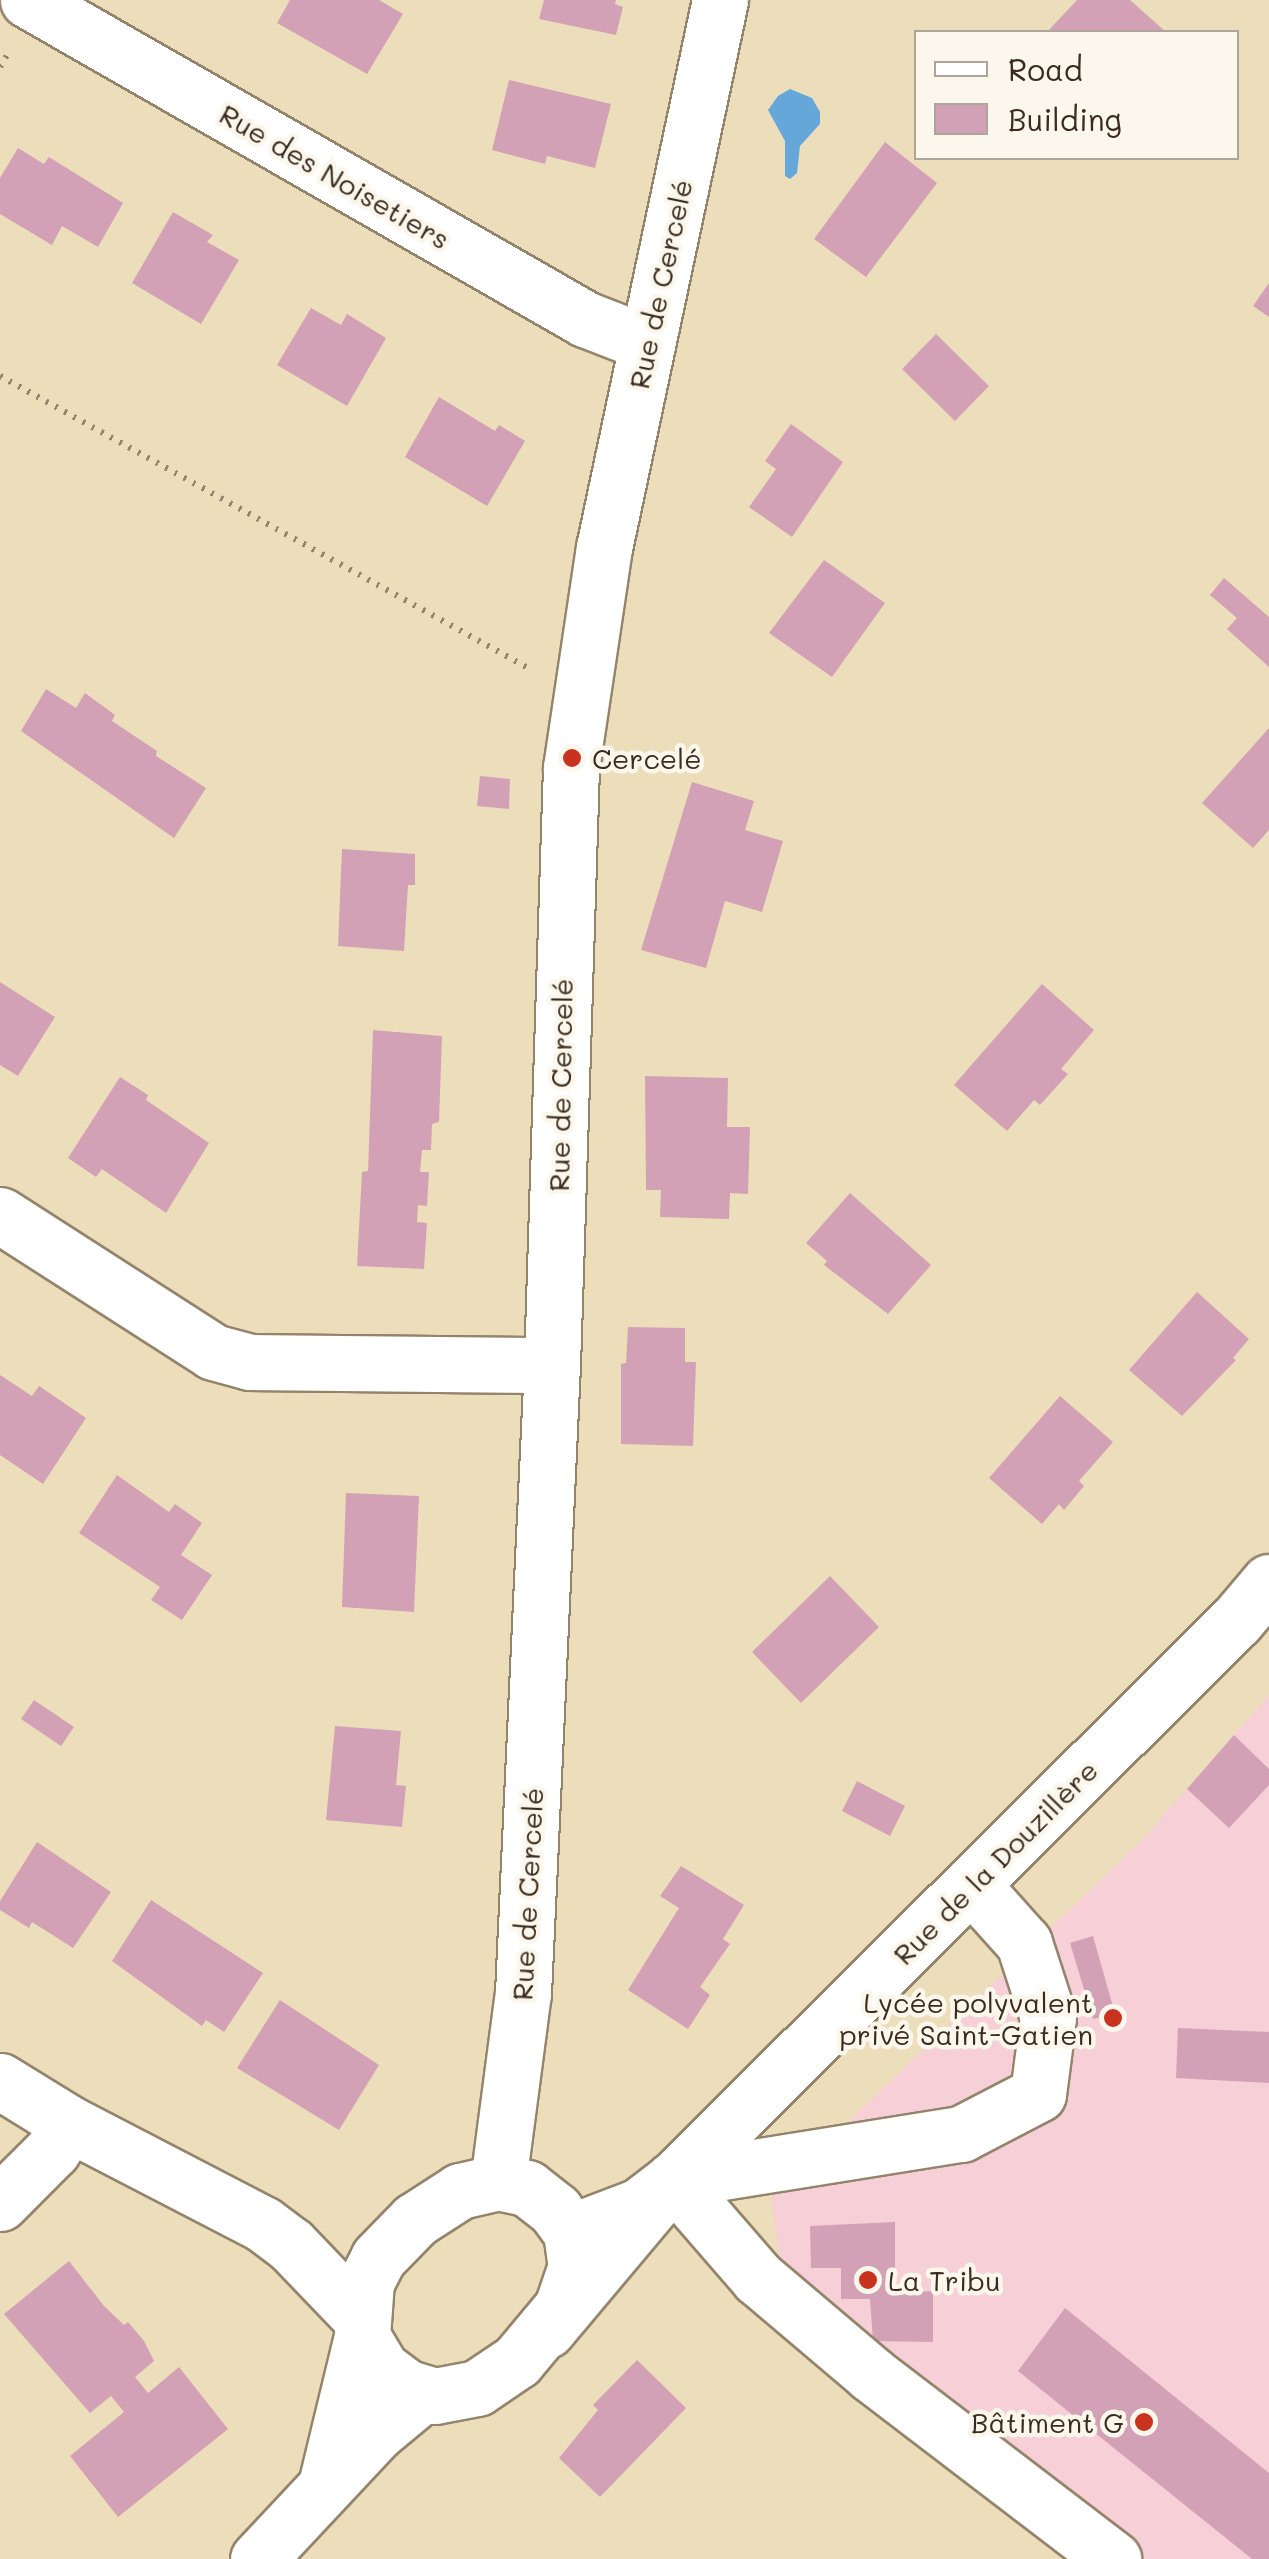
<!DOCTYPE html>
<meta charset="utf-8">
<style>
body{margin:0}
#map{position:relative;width:1269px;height:2559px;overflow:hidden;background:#eddebb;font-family:Mali,sans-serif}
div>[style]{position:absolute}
.built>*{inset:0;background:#f6cfd7}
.water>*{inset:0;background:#66a7d9}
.building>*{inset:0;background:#d3a1b5}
.path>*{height:6px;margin-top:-3px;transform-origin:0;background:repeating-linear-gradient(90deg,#94846c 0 2.5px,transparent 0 10.5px)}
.roads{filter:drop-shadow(2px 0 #94846c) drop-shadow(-2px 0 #94846c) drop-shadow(0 2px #94846c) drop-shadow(0 -2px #94846c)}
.minor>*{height:55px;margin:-27.5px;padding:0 27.5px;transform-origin:27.5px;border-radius:27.5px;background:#fff}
.dots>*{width:28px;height:28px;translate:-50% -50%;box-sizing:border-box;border:5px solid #fbf7ec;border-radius:50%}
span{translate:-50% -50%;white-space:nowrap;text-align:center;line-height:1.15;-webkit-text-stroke:9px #fbf7ec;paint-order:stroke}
.street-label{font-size:28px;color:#3b2a1e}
.poi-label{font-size:28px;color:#3b2a1e}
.left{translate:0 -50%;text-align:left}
.right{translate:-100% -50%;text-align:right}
.legend{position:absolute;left:914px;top:30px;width:325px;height:130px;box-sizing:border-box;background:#fbf7ec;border:2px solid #aea59a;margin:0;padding:12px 18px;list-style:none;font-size:30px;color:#3b2a1e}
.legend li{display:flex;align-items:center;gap:20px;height:50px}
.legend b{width:50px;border:2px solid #aea59a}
</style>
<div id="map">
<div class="built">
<i style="clip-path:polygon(1269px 1695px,1269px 2559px,1145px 2559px,949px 2399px,782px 2275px,771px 2196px,1142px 1840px)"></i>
</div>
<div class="water">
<i style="clip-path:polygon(790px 89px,812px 98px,820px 112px,820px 124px,800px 146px,797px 173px,790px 179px,785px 176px,785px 141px,768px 110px,778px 96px)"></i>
</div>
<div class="building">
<i style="clip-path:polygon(290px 0,379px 0,403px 14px,367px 74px,277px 23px)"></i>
<i style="clip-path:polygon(544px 0,616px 0,615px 4px,623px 7px,616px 35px,539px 19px)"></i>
<i style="clip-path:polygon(1077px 0,1130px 0,1166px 32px,1047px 32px)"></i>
<i style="clip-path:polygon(509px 80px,611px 104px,595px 168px,547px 156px,545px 164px,492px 150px)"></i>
<i style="clip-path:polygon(885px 142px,937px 183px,866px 277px,814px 239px)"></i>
<i style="clip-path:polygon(18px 148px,44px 164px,49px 157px,123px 203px,98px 247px,62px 226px,52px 245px,0 214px,0 178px)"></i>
<i style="clip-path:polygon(173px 212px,213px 235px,207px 242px,239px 260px,201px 324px,132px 283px)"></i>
<i style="clip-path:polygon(1269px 283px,1269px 317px,1253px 306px)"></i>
<i style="clip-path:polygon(311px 308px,341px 325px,347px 314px,386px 338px,347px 406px,277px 365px)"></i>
<i style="clip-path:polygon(936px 334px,989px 386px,955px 421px,902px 369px)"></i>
<i style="clip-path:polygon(439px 397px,495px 431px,499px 425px,525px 441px,487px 506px,405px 457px)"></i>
<i style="clip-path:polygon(791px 424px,843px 462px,792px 537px,749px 507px,776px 469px,765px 461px)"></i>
<i style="clip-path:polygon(824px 560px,885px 603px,832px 677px,769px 633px)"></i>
<i style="clip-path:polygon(1224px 578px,1269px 617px,1269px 667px,1227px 629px,1237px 618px,1210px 595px)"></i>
<i style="clip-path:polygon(46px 689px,76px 708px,85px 693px,115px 715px,112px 721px,157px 751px,156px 756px,206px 788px,174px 838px,21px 731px)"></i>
<i style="clip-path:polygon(1269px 728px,1269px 830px,1253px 848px,1202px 803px)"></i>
<i style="clip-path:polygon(480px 776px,510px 779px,509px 809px,477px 806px)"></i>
<i style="clip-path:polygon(692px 782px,754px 801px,745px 830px,783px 841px,762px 912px,725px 901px,706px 968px,641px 950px)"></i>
<i style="clip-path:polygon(342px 849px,415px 854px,415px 885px,408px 885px,404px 951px,338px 946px)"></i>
<i style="clip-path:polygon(0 982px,55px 1017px,18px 1076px,0 1065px)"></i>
<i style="clip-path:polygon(1042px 984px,1094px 1030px,1061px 1069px,1068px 1074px,1040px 1105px,1034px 1100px,1007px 1131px,954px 1085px)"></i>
<i style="clip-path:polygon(373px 1030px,442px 1036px,439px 1122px,432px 1124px,431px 1150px,422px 1150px,420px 1172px,429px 1172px,427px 1206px,418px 1205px,417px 1222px,427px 1223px,424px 1269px,357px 1266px,362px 1172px,368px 1171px)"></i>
<i style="clip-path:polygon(645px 1076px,728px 1078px,727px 1127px,750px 1127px,748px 1194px,730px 1193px,729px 1219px,660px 1217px,661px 1190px,646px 1190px)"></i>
<i style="clip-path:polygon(120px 1077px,148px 1095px,146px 1100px,209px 1143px,166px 1213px,102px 1169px,96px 1177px,68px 1158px)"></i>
<i style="clip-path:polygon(850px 1193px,931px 1265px,888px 1314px,824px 1265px,827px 1261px,806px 1243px)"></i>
<i style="clip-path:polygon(1197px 1292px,1249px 1339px,1233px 1358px,1236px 1360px,1182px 1416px,1129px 1370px)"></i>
<i style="clip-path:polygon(628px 1327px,685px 1328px,685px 1362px,696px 1362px,693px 1446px,621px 1444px,621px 1364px,626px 1363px)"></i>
<i style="clip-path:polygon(0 1375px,32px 1396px,39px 1386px,86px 1418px,43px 1484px,0 1455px)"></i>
<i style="clip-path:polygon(1060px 1396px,1113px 1442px,1079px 1481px,1084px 1486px,1064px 1510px,1059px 1504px,1042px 1524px,989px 1478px)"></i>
<i style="clip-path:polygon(117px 1475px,169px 1512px,175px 1504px,202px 1523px,181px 1555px,212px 1575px,182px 1620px,151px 1600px,160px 1587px,79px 1533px)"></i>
<i style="clip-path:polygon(346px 1493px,419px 1496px,414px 1612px,342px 1607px)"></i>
<i style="clip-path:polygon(830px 1576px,879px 1627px,801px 1703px,752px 1652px)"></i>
<i style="clip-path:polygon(34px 1700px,74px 1727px,61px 1746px,21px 1719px)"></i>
<i style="clip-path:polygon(335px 1726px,401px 1731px,396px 1785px,406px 1786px,402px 1827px,326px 1820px)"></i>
<i style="clip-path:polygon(1234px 1735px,1269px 1769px,1269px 1785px,1229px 1828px,1187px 1789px)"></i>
<i style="clip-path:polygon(857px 1781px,905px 1806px,890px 1836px,842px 1811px)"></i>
<i style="clip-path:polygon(37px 1842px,111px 1892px,73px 1948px,32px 1922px,29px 1928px,0 1910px,0 1901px)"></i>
<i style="clip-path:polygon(681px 1866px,744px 1905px,723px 1939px,730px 1944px,700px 1987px,710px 1995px,688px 2029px,628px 1990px,679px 1908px,660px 1896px)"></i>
<i style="clip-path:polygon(151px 1900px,263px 1973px,224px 2032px,206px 2020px,202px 2026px,112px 1961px)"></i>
<i style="clip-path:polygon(1093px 1936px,1115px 2014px,1093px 2019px,1070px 1943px)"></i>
<i style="clip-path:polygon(280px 2000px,379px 2065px,339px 2130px,237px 2068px)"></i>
<i style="clip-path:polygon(1178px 2028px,1269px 2032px,1269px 2083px,1176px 2078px)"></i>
<i style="clip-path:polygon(895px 2222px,895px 2293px,933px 2291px,933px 2342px,873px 2341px,870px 2299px,841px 2299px,841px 2268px,811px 2268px,810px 2226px)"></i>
<i style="clip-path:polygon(69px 2261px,104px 2306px,124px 2325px,128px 2322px,144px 2341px,154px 2361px,135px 2377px,148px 2393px,179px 2367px,228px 2429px,118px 2517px,70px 2456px,124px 2412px,111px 2396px,90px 2413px,4px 2314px)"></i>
<i style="clip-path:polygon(1065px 2308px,1269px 2473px,1269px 2559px,1252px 2559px,1018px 2371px)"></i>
<i style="clip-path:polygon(637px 2360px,686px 2408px,600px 2497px,559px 2458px,598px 2410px,593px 2405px)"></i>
</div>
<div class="path">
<i style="left:0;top:67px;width:16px;rotate:-60deg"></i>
<i style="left:0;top:376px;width:603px;rotate:28.94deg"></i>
</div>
<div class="roads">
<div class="minor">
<i style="left:28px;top:0;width:642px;rotate:29.8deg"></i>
<i style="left:585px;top:319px;width:66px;rotate:21.2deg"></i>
<i style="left:0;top:1215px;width:253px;rotate:32.7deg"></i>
<i style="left:213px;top:1352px;width:38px;rotate:15deg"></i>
<i style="left:250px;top:1362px;width:302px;rotate:0.6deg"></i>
<i style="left:0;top:2081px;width:82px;rotate:31.6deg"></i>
<i style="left:70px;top:2124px;width:217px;rotate:27.4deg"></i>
<i style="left:263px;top:2224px;width:35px;rotate:37deg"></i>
<i style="left:291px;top:2245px;width:101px;rotate:46.2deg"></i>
<i style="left:673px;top:2180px;width:130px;rotate:49.1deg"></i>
<i style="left:758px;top:2278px;width:148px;rotate:40.3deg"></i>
<i style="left:871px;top:2374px;width:305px;rotate:37.4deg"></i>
<i style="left:498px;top:2182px;width:191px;rotate:-82.5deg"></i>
<i style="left:523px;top:1993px;width:629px;rotate:-87.36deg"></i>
<i style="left:552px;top:1365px;width:597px;rotate:-88.18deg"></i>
<i style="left:571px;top:768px;width:222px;rotate:-81.5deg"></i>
<i style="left:604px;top:548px;width:560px;rotate:-78.05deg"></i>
<i style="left:498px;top:2182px;width:30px;rotate:12deg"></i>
<i style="left:527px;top:2188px;width:36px;rotate:38deg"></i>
<i style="left:555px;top:2210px;width:27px;rotate:54deg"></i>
<i style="left:571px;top:2232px;width:34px;rotate:82deg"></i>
<i style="left:576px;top:2266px;width:43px;rotate:108.9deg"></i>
<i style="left:562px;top:2307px;width:70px;rotate:129.8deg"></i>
<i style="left:517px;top:2361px;width:48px;rotate:146deg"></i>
<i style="left:477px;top:2388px;width:43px;rotate:169.2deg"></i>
<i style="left:435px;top:2396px;width:30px;rotate:-163deg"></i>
<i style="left:406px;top:2387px;width:31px;rotate:-143deg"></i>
<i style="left:381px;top:2368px;width:37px;rotate:-121deg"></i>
<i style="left:362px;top:2336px;width:54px;rotate:-85.8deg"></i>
<i style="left:366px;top:2282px;width:27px;rotate:-63deg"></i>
<i style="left:378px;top:2258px;width:53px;rotate:-45.8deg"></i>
<i style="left:415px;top:2220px;width:54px;rotate:-32.8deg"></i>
<i style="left:460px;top:2191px;width:39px;rotate:-13deg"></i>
<i style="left:0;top:2203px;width:74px;rotate:-45deg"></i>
<i style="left:52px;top:2151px;width:32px;rotate:-56deg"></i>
<i style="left:571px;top:2232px;width:73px;rotate:-20.9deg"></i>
<i style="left:639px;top:2206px;width:43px;rotate:-37.4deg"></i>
<i style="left:673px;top:2180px;width:292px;rotate:-9.1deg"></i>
<i style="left:961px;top:2134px;width:87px;rotate:-27.5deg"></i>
<i style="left:1038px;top:2094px;width:78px;rotate:-82.6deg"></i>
<i style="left:1048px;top:2017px;width:78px;rotate:-108deg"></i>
<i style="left:1024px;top:1943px;width:79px;rotate:-131.9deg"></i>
<i style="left:547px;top:2330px;width:196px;rotate:-50deg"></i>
<i style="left:673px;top:2180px;width:793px;rotate:-44.8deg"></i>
<i style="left:1236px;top:1621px;width:51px;rotate:-49.8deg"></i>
<i style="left:327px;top:2481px;width:149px;rotate:-76.4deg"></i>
<i style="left:258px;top:2559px;width:174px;rotate:-46.9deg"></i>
<i style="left:377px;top:2432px;width:61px;rotate:-39.7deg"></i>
</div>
</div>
<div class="dots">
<i style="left:572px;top:758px;background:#c8321e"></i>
<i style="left:1113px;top:2018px;background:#c8321e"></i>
<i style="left:868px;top:2280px;background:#c8321e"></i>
<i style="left:1144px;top:2422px;background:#c8321e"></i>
</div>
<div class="street-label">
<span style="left:335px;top:176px;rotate:30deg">Rue des Noisetiers</span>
<span style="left:660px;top:284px;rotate:-78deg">Rue de Cercelé</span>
<span style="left:560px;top:1085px;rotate:-89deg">Rue de Cercelé</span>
<span style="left:995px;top:1862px;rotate:-45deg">Rue de la Douzillère</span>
<span style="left:527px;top:1894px;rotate:-87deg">Rue de Cercelé</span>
</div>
<div class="poi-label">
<span class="left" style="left:592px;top:758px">Cercelé</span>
<span class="right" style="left:1093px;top:2018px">Lycée polyvalent<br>privé Saint-Gatien</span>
<span class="left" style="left:888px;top:2280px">La Tribu</span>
<span class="right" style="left:1124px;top:2422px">Bâtiment G</span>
</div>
<ul class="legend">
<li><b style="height:12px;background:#fff"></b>Road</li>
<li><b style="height:28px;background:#d3a1b5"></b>Building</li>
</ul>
</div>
